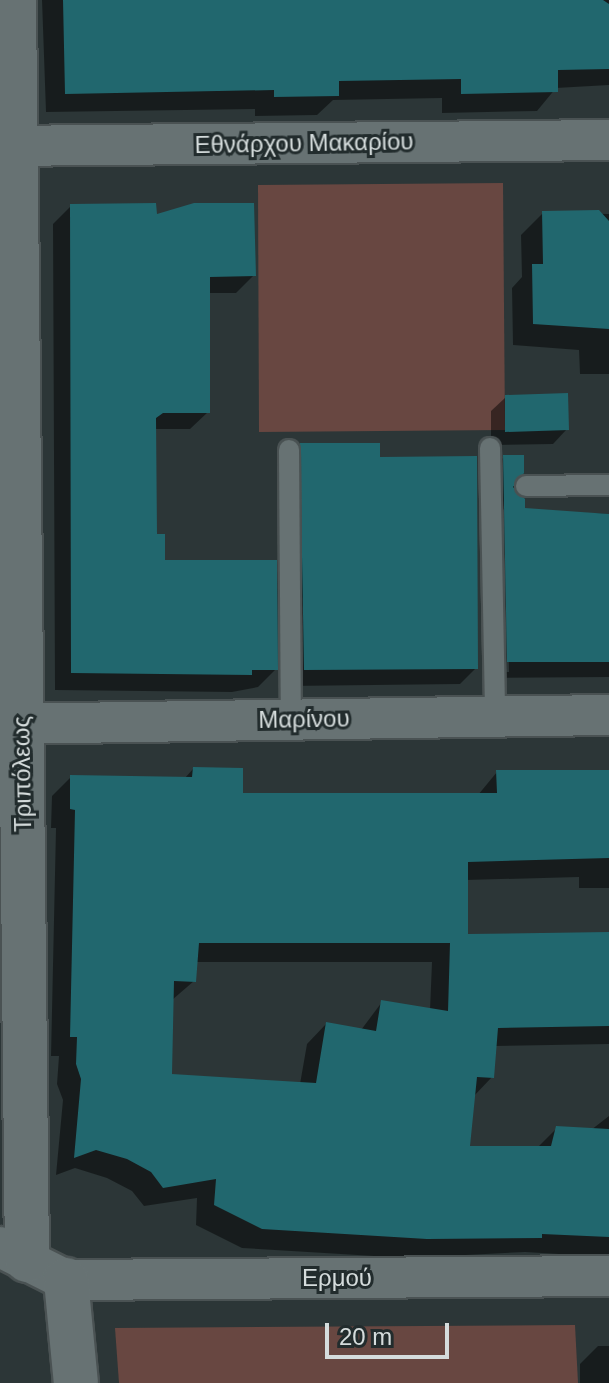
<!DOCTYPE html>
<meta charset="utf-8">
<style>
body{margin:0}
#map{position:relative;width:609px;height:1383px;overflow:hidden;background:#2c3637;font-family:Helvetica,sans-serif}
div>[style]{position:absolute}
.green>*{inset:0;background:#684741}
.shadow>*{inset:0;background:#0007}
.building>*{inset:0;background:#21676e}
.roads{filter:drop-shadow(2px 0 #4a5253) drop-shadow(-2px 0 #4a5253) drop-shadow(0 2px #4a5253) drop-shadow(0 -2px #4a5253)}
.lane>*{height:20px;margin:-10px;padding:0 10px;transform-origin:10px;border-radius:10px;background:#677273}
.street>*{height:40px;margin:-20px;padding:0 20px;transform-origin:20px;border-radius:20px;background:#677273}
.secondary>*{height:44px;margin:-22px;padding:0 22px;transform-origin:22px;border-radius:22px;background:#677273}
span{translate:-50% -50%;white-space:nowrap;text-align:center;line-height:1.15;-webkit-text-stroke:6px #222c2d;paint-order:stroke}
.street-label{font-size:24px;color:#d5dcdc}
.scale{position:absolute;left:325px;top:1323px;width:124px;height:36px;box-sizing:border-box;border:4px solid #d5dcdc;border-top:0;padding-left:10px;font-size:24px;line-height:28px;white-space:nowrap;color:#d5dcdc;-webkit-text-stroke:6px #222c2d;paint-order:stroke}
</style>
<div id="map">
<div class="green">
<i style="clip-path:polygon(503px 183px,505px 430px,259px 432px,258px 185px)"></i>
<i style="clip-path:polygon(575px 1325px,578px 1383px,119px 1383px,115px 1328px)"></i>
</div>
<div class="shadow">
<i style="clip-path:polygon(42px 0,609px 0,609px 85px,556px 88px,537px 111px,442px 113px,442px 98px,333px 100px,317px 115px,255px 116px,255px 109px,46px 112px)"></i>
<i style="clip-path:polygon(71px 206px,155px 217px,254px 275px,236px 293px,208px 293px,208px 412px,190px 429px,154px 429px,155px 536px,163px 562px,276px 669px,258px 687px,232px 692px,55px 690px,53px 224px)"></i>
<i style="clip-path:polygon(543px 213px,609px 214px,609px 374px,580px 374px,579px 350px,513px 345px,512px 288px,522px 277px,521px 235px)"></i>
<i style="clip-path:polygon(506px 397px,567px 429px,553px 444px,491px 445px,491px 411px)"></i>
<i style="clip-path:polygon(301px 445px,378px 459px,476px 668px,460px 684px,288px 686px,285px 461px)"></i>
<i style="clip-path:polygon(evenodd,504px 457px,523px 510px,609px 514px,609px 677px,492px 678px,488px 473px,504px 457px,502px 508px,506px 512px,509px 672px,505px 672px,502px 508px)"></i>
<i style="clip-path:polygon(evenodd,193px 769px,240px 795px,478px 795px,497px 772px,609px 772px,609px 888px,579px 888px,579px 877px,466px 880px,466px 936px,609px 934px,609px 1044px,495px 1046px,492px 1077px,473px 1097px,468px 1148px,537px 1148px,557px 1128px,591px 1130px,609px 1116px,609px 1257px,525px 1252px,407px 1258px,242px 1248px,196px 1225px,197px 1198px,144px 1206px,132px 1191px,107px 1178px,75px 1168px,56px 1175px,63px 1100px,57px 1084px,59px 1056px,51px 1056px,56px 828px,51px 828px,52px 796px,71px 777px,184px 779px,193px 769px,195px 962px,432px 962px,430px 1010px,382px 1002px,361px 1030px,326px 1024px,307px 1044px,300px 1084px,170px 1076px,172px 1000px,194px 981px,195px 962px)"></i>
<i style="clip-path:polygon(598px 1346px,609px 1346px,609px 1383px,580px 1383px,580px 1364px)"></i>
</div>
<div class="building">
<i style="clip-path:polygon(63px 0,603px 0,609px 4px,609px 69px,558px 70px,558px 92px,461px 94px,461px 79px,339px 81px,339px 96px,274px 97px,274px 90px,65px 94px)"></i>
<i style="clip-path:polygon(156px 203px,157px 214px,194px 203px,254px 203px,256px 276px,210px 277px,210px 413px,163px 413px,156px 418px,157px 534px,165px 534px,165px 560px,277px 560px,278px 670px,252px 670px,252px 675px,71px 673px,70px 204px)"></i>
<i style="clip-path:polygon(599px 210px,609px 221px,609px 329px,533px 324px,532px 264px,543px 264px,542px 211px)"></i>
<i style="clip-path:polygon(568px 393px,569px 430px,505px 432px,505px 395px)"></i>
<i style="clip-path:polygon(300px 443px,380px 443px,380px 457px,477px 456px,478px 669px,304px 670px)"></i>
<i style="clip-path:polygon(503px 455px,524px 455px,524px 473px,513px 487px,525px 499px,525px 508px,609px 514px,609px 662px,507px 662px)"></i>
<i style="clip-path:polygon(evenodd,193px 767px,243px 768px,243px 793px,497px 793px,496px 770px,609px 770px,609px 858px,468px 862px,468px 934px,609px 932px,609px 1026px,498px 1028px,494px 1078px,477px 1077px,470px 1146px,551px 1146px,556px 1126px,609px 1129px,609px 1237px,542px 1234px,542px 1238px,427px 1239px,262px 1229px,214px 1205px,216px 1179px,163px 1188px,151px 1172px,127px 1159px,96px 1150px,74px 1158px,81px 1079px,76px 1064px,77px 1037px,70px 1037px,75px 810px,70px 809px,70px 775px,192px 777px,193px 767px,199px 943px,450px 943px,448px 1011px,381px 1000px,376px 1031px,326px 1022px,316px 1083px,172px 1074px,174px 981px,196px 982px,199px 943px)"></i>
</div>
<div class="roads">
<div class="lane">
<i style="left:490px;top:448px;width:268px;rotate:88.9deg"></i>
<i style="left:289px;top:450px;width:269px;rotate:89.6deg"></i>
<i style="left:526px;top:486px;width:83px;rotate:-0.7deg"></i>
</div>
<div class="street">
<i style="left:0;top:146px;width:609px;rotate:-0.56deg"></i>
<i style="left:0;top:724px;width:609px;rotate:-0.85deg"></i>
<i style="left:0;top:1247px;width:74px;rotate:26.6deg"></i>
<i style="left:66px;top:1280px;width:543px;rotate:-0.42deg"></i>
</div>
<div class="secondary">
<i style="left:14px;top:0;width:1260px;rotate:89.41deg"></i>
<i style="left:66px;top:1280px;width:103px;rotate:84.5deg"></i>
</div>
</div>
<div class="street-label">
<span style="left:304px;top:143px;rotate:-1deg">Εθνάρχου Μακαρίου</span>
<span style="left:304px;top:719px;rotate:-1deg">Μαρίνου</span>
<span style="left:22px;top:774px;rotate:-91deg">Τριπόλεως</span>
<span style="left:337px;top:1278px">Ερμού</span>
</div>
<div class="scale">20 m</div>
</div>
